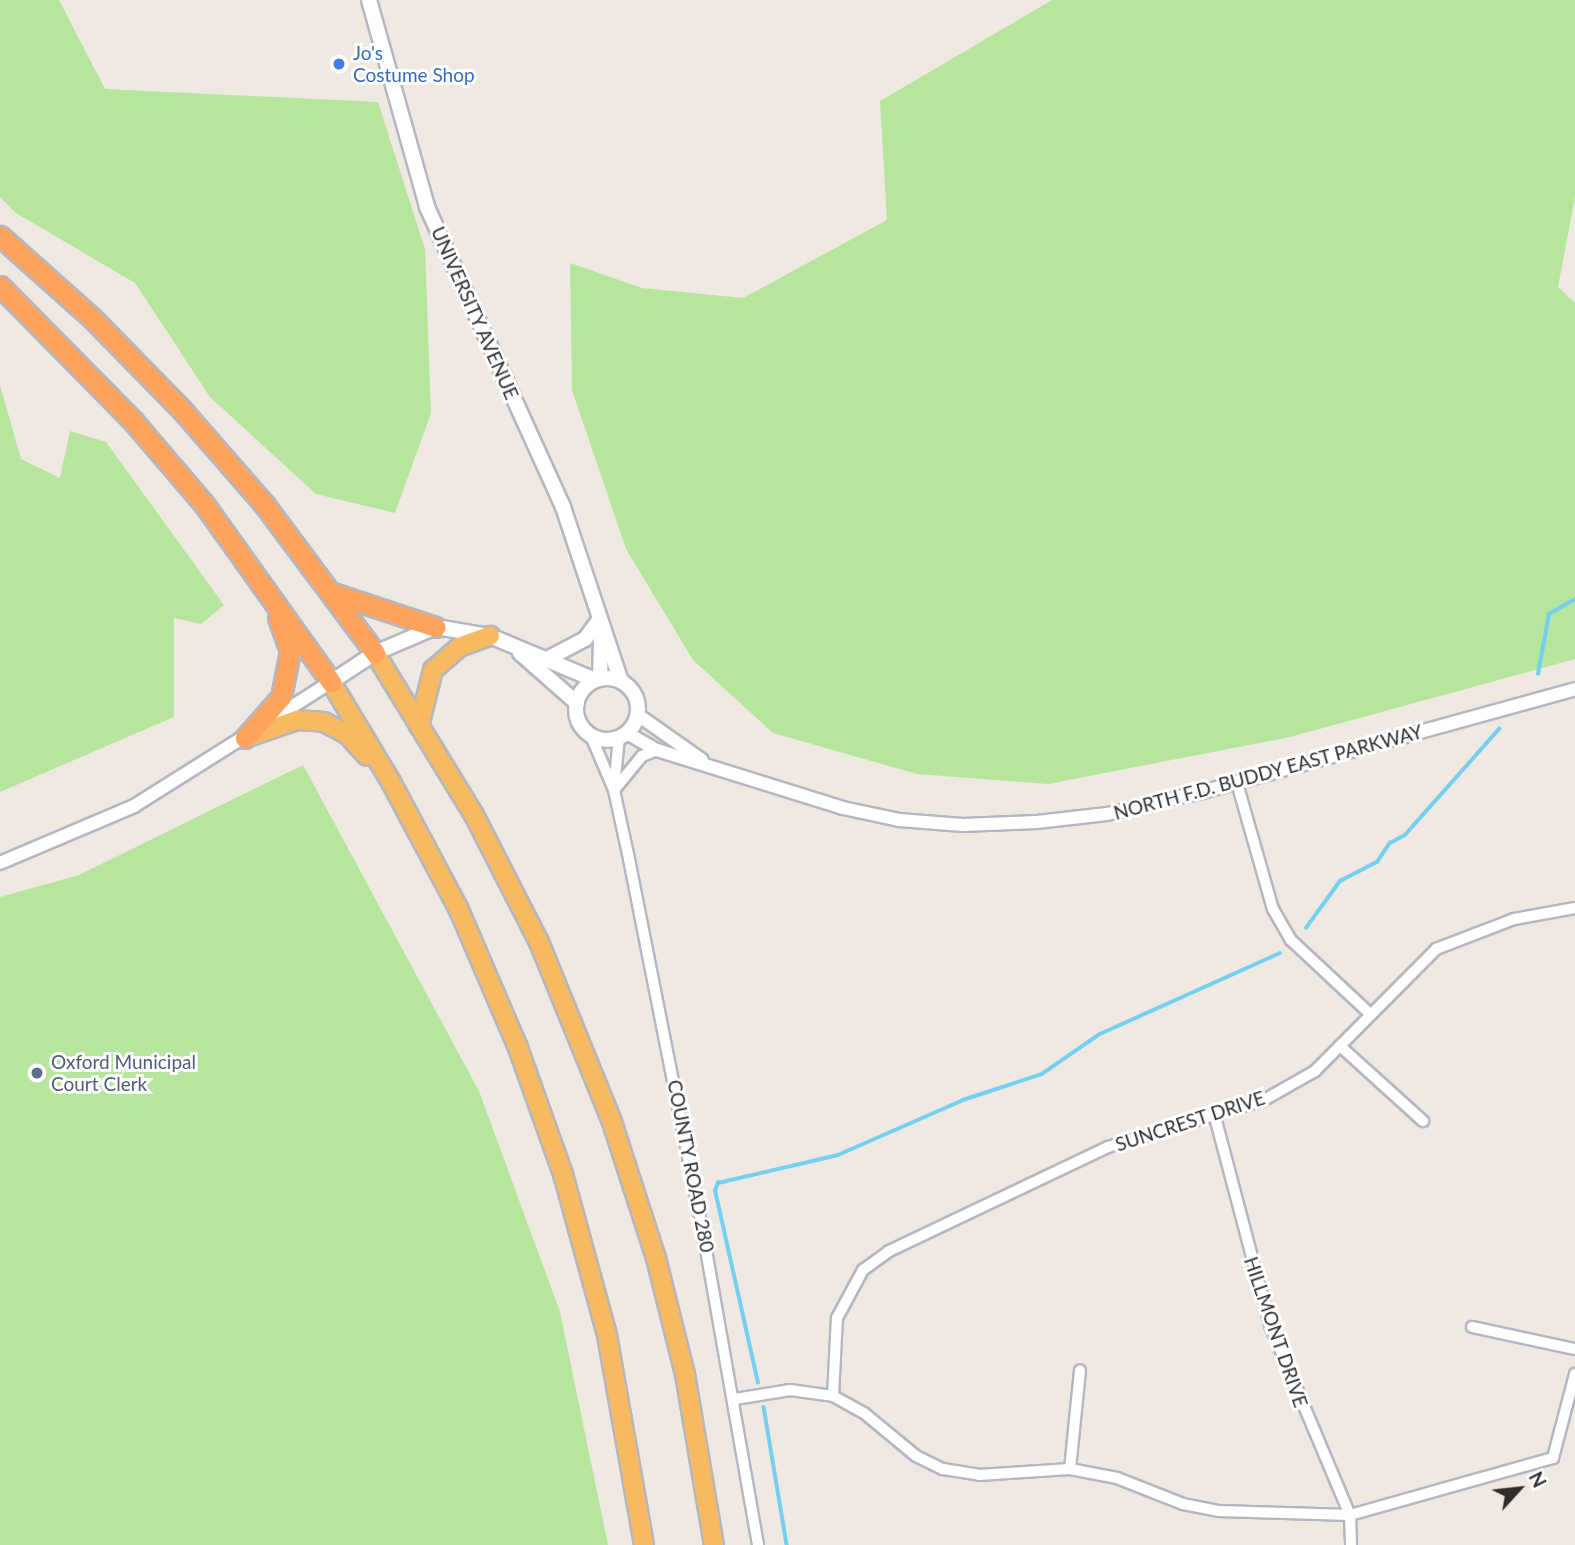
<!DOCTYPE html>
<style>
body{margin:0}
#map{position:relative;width:1575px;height:1545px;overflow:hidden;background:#efe9e1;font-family:Lato,sans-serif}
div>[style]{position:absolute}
.green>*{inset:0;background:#b6e59e}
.stream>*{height:3.5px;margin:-1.75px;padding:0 1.75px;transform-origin:1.75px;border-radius:1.75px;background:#75cff0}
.roads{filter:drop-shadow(2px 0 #b4b7c1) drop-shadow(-2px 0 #b4b7c1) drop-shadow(0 2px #b4b7c1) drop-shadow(0 -2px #b4b7c1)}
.minor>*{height:10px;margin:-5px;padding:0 5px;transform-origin:5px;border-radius:5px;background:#fff}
.tertiary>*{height:12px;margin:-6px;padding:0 6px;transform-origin:6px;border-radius:6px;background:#fff}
.secondary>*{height:14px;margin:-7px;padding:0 7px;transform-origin:7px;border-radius:7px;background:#fff}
.secondary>.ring{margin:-7px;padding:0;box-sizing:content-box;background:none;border:14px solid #fff;border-radius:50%}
.trunk>*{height:18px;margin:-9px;padding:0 9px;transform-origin:9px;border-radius:9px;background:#f8ba60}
.motorway>*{height:19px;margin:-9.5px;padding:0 9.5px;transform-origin:9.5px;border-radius:9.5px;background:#ffa35c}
.dots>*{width:19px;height:19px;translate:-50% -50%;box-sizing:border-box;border:4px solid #fff;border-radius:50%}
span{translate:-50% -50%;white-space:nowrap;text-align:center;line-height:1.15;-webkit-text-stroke:6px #fff;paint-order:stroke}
.shop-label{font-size:19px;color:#366cbe}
.left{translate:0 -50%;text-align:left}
.street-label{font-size:19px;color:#2e2e2e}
.service-label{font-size:19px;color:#4e5e75}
.north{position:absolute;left:1484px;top:1454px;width:70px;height:70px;-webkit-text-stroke:5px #fff;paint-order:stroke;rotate:63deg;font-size:19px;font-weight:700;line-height:28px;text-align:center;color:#2e2e2e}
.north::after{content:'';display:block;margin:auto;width:24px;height:32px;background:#2e2e2e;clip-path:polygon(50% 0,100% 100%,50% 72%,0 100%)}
</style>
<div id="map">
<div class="green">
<i style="clip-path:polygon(0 0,59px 0,105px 89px,378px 102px,425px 249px,431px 413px,395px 513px,316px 494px,210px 397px,135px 283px,16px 213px,0 197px)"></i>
<i style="clip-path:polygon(1052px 0,1575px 0,1575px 197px,1558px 287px,1575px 303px,1575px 659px,1290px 737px,1048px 784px,917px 774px,773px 733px,693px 660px,626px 549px,572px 390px,570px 263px,642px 288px,743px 298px,887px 220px,880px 101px)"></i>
<i style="clip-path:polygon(0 385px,21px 459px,60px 478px,70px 431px,106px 442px,224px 605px,201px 624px,174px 618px,174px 717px,0 792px)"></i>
<i style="clip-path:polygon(303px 765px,479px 1091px,560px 1312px,608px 1545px,0 1545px,0 897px,79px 875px)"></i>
</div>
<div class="stream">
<i style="left:1538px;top:674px;width:61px;rotate:-79.6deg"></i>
<i style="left:1549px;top:614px;width:30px;rotate:-30deg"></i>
<i style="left:1306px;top:928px;width:58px;rotate:-54.1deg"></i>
<i style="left:1340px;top:881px;width:42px;rotate:-27.2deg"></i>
<i style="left:1377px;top:862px;width:23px;rotate:-56deg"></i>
<i style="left:1390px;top:843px;width:17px;rotate:-28deg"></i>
<i style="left:1405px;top:835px;width:142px;rotate:-48.4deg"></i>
<i style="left:758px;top:1383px;width:197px;rotate:-102.6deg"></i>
<i style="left:715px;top:1191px;width:9px;rotate:-69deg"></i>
<i style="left:718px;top:1183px;width:123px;rotate:-13.1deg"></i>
<i style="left:838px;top:1155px;width:137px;rotate:-23.7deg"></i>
<i style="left:963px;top:1100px;width:83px;rotate:-18.2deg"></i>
<i style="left:1042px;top:1074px;width:70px;rotate:-34.6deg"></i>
<i style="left:1100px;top:1034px;width:197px;rotate:-24.2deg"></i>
<i style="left:764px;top:1407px;width:140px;rotate:80.5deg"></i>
</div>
<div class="roads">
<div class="minor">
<i style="left:591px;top:736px;width:59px;rotate:66.9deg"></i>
<i style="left:614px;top:790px;width:71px;rotate:77.7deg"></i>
<i style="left:629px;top:859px;width:375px;rotate:78.8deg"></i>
<i style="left:702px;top:1227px;width:323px;rotate:80deg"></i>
<i style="left:1237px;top:783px;width:131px;rotate:74.1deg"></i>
<i style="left:1273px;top:909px;width:36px;rotate:60deg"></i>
<i style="left:1291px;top:940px;width:108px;rotate:43.1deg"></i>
<i style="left:614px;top:787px;width:49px;rotate:-84.2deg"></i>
<i style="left:614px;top:790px;width:44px;rotate:-50.5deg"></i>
<i style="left:642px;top:756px;width:16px;rotate:-22deg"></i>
<i style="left:1340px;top:1046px;width:112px;rotate:42.1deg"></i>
<i style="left:1214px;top:1113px;width:219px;rotate:75.2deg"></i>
<i style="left:1270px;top:1325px;width:206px;rotate:67.2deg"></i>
<i style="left:1350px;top:1515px;width:30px;rotate:88deg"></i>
<i style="left:1472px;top:1327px;width:105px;rotate:12.1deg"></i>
<i style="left:833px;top:1396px;width:78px;rotate:-87.1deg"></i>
<i style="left:837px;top:1318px;width:55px;rotate:-61.6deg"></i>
<i style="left:863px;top:1270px;width:32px;rotate:-36deg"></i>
<i style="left:889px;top:1251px;width:242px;rotate:-25.4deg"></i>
<i style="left:1108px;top:1147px;width:163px;rotate:-16.8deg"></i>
<i style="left:1264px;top:1100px;width:59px;rotate:-29.6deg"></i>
<i style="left:1315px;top:1071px;width:172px;rotate:-45.2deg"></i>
<i style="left:1436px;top:949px;width:84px;rotate:-21deg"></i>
<i style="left:1514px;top:919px;width:62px;rotate:-10.2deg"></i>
<i style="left:735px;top:1399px;width:56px;rotate:-9.3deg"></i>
<i style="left:790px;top:1390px;width:43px;rotate:7.9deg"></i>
<i style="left:833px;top:1396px;width:35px;rotate:29deg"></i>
<i style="left:864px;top:1413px;width:67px;rotate:39.6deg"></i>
<i style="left:916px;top:1456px;width:30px;rotate:26deg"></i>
<i style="left:943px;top:1469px;width:36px;rotate:9deg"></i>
<i style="left:979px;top:1475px;width:91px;rotate:-3.8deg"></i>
<i style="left:1070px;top:1469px;width:48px;rotate:10.8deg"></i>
<i style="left:1117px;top:1478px;width:71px;rotate:21.5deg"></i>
<i style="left:1183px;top:1504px;width:37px;rotate:11deg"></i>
<i style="left:1219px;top:1511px;width:131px;rotate:1.7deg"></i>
<i style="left:1350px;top:1515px;width:211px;rotate:-15.7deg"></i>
<i style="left:1553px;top:1458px;width:87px;rotate:-75.3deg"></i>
<i style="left:1070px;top:1469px;width:99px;rotate:-84.2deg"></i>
</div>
<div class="tertiary">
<i style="left:638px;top:715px;width:78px;rotate:35.1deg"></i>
<i style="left:627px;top:733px;width:34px;rotate:30deg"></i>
<i style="left:657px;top:750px;width:195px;rotate:17.3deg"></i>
<i style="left:843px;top:808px;width:57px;rotate:12.1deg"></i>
<i style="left:899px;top:820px;width:64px;rotate:4.5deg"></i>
<i style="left:963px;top:825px;width:74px;rotate:-2.3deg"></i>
<i style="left:1037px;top:822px;width:70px;rotate:-6.5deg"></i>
<i style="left:1107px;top:814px;width:98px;rotate:-13deg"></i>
<i style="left:1202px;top:792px;width:387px;rotate:-15.4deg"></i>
<i style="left:0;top:863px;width:146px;rotate:-23deg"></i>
<i style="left:134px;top:806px;width:233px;rotate:-32.2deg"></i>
</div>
<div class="secondary">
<i style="left:369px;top:0;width:215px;rotate:74.3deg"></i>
<i style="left:427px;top:207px;width:329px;rotate:65.6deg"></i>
<i style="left:563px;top:507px;width:183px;rotate:71.6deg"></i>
<i style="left:520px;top:653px;width:76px;rotate:41.3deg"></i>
<i style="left:545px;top:660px;width:45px;rotate:-27.7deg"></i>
<i style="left:585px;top:639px;width:25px;rotate:-53deg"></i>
<i class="ring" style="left:576px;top:678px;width:48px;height:48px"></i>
<i style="left:600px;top:679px;width:41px;rotate:-88.6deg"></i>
<i style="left:331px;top:682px;width:53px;rotate:-33.4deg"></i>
<i style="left:375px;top:653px;width:66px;rotate:-23.1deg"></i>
<i style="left:436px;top:627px;width:55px;rotate:9.5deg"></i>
<i style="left:490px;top:636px;width:114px;rotate:22.7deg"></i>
</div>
<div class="trunk">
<i style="left:375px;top:653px;width:190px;rotate:58.6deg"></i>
<i style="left:474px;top:815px;width:143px;rotate:62.9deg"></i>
<i style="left:539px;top:942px;width:194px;rotate:67.9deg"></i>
<i style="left:612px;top:1122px;width:143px;rotate:72.1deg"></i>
<i style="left:656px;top:1258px;width:120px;rotate:76deg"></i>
<i style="left:685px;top:1374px;width:173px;rotate:80.4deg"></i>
<i style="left:331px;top:682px;width:117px;rotate:59deg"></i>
<i style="left:391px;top:782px;width:145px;rotate:62deg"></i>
<i style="left:459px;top:910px;width:147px;rotate:66.8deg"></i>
<i style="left:517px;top:1045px;width:137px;rotate:70.4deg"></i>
<i style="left:563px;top:1174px;width:167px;rotate:74.7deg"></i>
<i style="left:607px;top:1335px;width:213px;rotate:80deg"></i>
<i style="left:419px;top:726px;width:58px;rotate:-76deg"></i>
<i style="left:433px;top:670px;width:35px;rotate:-41deg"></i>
<i style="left:459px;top:647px;width:33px;rotate:-20deg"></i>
<i style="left:245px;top:738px;width:55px;rotate:-19.1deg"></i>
<i style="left:297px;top:720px;width:27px;rotate:4deg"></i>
<i style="left:324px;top:722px;width:27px;rotate:28deg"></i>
<i style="left:348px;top:735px;width:28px;rotate:48deg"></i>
</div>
<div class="motorway">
<i style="left:0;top:236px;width:123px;rotate:41.7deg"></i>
<i style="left:92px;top:318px;width:129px;rotate:45.6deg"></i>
<i style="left:182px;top:410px;width:125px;rotate:48.9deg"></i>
<i style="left:264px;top:504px;width:186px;rotate:53.3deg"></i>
<i style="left:0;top:286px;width:190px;rotate:45.4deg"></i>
<i style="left:133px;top:421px;width:109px;rotate:49.5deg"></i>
<i style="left:204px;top:504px;width:219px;rotate:54.5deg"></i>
<i style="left:333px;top:593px;width:108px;rotate:18.3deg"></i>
<i style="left:245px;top:738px;width:55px;rotate:-48.7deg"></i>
<i style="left:281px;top:697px;width:47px;rotate:-78.9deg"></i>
<i style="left:290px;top:651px;width:35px;rotate:-110deg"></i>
</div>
</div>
<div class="dots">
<i style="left:339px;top:64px;background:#3f7fe0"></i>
<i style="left:37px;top:1073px;background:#5c6f8a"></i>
</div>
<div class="shop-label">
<span class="left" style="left:353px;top:64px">Jo's<br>Costume Shop</span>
</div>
<div class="street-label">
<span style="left:475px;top:313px;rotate:66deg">UNIVERSITY AVENUE</span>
<span style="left:1268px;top:772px;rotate:-15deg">NORTH F.D. BUDDY EAST PARKWAY</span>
<span style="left:1190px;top:1121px;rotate:-18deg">SUNCREST DRIVE</span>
<span style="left:691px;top:1166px;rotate:79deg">COUNTY ROAD 280</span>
<span style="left:1276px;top:1332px;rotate:71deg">HILLMONT DRIVE</span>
</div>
<div class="service-label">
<span class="left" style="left:51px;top:1073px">Oxford Municipal<br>Court Clerk</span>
</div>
<div class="north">N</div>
</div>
